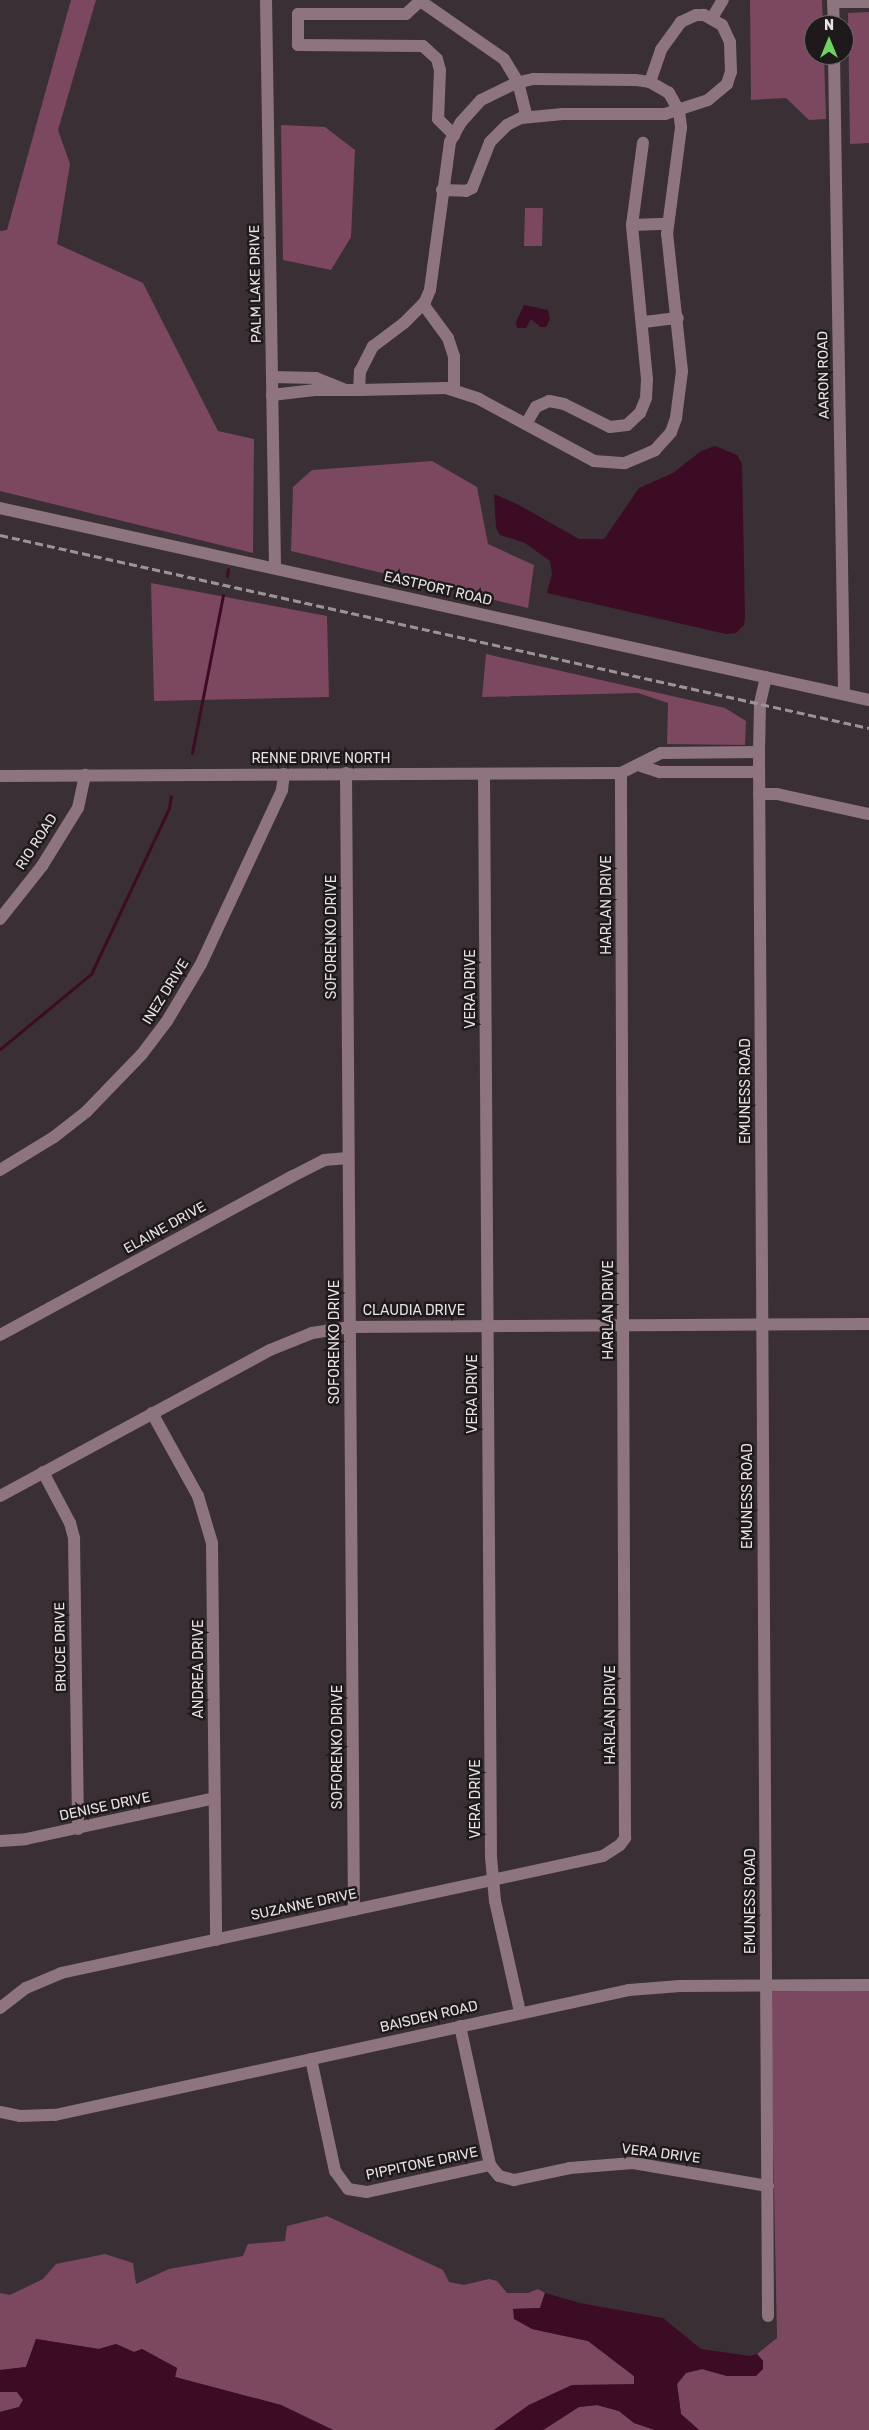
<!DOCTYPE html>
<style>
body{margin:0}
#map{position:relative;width:869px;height:2430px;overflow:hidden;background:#3a2f34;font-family:Rubik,sans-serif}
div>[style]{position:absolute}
.green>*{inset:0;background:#7b485f}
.water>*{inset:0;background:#3c0c25}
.stream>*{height:3px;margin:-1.5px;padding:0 1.5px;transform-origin:1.5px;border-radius:1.5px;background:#3c0c25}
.minor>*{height:12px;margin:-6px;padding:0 6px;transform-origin:6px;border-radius:6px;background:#8e747f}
.rail>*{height:3px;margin-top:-1.5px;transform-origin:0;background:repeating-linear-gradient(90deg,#9c9396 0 8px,transparent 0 12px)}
span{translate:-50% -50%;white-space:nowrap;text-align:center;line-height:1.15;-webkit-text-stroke:5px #1e191b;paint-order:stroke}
.street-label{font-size:14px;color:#e8e1e3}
.north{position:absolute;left:804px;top:15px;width:50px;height:50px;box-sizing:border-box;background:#1e191b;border:1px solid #6f696b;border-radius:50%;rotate:0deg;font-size:14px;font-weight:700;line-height:20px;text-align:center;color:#e8e1e3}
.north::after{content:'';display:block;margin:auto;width:18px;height:22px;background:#6dd362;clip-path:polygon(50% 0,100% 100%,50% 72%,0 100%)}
</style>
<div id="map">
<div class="green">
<i style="clip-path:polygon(71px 0,96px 0,58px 130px,70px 164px,57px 244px,143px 283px,218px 431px,254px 439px,253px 553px,0 491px,0 231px,7px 230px)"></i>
<i style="clip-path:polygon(750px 0,822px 0,823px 25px,814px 25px,814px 55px,824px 55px,826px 119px,809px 120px,786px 98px,751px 100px)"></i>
<i style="clip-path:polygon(869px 12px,869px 143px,850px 144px,848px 13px)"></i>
<i style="clip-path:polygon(281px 125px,325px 127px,355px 150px,351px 237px,331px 270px,283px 260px)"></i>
<i style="clip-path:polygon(525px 208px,543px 208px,542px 246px,524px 246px)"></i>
<i style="clip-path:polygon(432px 461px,477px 487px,488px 544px,534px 565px,528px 608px,291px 551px,293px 487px,312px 470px)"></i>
<i style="clip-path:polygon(151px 583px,327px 616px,329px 697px,154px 701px)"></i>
<i style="clip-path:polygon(486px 654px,725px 708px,746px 721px,745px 745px,667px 744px,668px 703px,638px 693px,482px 697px)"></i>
<i style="clip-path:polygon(869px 1990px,869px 2430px,699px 2430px,681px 2414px,677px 2384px,686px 2373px,702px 2369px,727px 2376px,763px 2361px,757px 2354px,777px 2338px,770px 1992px)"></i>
<i style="clip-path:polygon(327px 2216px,443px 2270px,449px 2282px,464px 2285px,489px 2279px,497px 2281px,507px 2293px,528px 2293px,538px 2289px,545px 2293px,540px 2308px,513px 2309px,532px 2329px,588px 2341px,634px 2376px,634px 2385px,572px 2385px,529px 2405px,494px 2430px,333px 2430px,281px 2405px,175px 2377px,177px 2368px,142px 2349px,134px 2352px,116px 2344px,99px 2349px,36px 2339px,26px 2367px,0 2370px,0 2293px,10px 2295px,43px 2279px,56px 2264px,105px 2254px,133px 2263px,136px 2284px,169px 2269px,243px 2256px,248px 2244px,285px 2241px,287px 2226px)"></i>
<i style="clip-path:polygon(0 2392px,17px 2392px,23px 2400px,19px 2407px,0 2412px)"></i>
<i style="clip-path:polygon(597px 2405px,619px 2411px,634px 2423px,655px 2430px,543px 2430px,579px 2407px)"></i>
</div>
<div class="water">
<i style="clip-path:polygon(524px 305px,548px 310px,550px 319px,546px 327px,540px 327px,531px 319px,526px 328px,517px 328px,516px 322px)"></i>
<i style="clip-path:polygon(715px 446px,737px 455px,742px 464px,745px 615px,744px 625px,736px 633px,726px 634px,547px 593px,552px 574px,550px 561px,525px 543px,500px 535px,496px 528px,494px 494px,519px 505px,579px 539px,604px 539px,639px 488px,673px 473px,701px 451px)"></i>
<i style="clip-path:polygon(545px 2293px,580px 2303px,663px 2318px,701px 2349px,750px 2356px,757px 2354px,763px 2361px,763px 2369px,756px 2376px,727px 2376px,702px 2369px,686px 2373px,677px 2384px,681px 2414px,699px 2430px,655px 2430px,634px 2423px,619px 2411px,597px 2405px,579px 2407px,543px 2430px,494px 2430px,529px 2405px,572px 2385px,634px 2384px,634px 2376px,588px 2341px,532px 2329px,514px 2319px,513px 2309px,540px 2308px)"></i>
<i style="clip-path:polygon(36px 2339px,99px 2349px,116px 2344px,134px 2352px,142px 2349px,177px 2368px,175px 2377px,281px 2405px,333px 2430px,0 2430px,0 2412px,19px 2407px,23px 2400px,17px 2392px,0 2392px,0 2370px,26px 2367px)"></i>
</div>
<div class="stream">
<i style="left:227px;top:576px;width:7px;rotate:-82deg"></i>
<i style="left:192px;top:753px;width:161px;rotate:-78.9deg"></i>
<i style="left:0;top:1049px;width:118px;rotate:-39.5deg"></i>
<i style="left:91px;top:974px;width:183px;rotate:-64.8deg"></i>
<i style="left:169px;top:808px;width:12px;rotate:-81deg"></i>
</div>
<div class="minor">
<i style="left:266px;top:0;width:568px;rotate:89.09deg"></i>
<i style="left:419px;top:0;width:103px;rotate:34.8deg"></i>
<i style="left:504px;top:59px;width:27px;rotate:59deg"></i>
<i style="left:518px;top:82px;width:36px;rotate:76deg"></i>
<i style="left:833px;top:0;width:25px;rotate:88deg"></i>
<i style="left:420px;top:1px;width:19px;rotate:137deg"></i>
<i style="left:406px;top:14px;width:108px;rotate:180deg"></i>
<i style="left:298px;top:14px;width:31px;rotate:90deg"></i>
<i style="left:298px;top:45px;width:125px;rotate:0.5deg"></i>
<i style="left:423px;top:46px;width:19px;rotate:43deg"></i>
<i style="left:437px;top:59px;width:11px;rotate:75deg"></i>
<i style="left:440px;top:70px;width:49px;rotate:92.3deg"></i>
<i style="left:438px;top:119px;width:23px;rotate:45deg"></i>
<i style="left:833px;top:2px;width:36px"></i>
<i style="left:712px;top:18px;width:21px;rotate:-59deg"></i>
<i style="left:834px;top:55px;width:639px;rotate:89.1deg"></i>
<i style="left:442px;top:190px;width:24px;rotate:2deg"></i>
<i style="left:466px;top:191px;width:7px;rotate:-27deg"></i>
<i style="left:472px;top:188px;width:49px;rotate:-68.6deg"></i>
<i style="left:490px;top:142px;width:24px;rotate:-45deg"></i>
<i style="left:507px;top:125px;width:16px;rotate:-27deg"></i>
<i style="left:521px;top:118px;width:42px;rotate:-5.4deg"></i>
<i style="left:563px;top:114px;width:102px"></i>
<i style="left:665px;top:114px;width:45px;rotate:-18deg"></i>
<i style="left:708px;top:100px;width:25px;rotate:-40deg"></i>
<i style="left:727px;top:84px;width:13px;rotate:-72deg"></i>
<i style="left:731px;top:72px;width:30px;rotate:-92deg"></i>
<i style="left:730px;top:42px;width:19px;rotate:-115deg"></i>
<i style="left:722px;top:25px;width:21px;rotate:-151deg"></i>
<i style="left:704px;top:15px;width:8px;rotate:180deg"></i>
<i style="left:696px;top:15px;width:17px;rotate:155deg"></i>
<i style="left:681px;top:22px;width:34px;rotate:126deg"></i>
<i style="left:661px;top:50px;width:34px;rotate:109deg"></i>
<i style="left:632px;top:225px;width:35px;rotate:-2deg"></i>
<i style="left:423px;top:304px;width:42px;rotate:53.7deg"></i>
<i style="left:448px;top:338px;width:19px;rotate:72deg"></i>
<i style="left:454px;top:356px;width:33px;rotate:90deg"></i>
<i style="left:644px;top:322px;width:34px;rotate:-7deg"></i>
<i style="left:272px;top:377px;width:44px;rotate:1.3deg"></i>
<i style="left:316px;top:378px;width:29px;rotate:22deg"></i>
<i style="left:272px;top:395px;width:43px;rotate:-6.6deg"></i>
<i style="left:315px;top:390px;width:44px"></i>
<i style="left:359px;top:390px;width:87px;rotate:-1.3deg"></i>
<i style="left:446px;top:388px;width:35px;rotate:18deg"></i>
<i style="left:479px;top:399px;width:131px;rotate:28.3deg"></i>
<i style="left:594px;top:461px;width:31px;rotate:4deg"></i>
<i style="left:625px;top:463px;width:33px;rotate:-23deg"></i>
<i style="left:655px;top:450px;width:24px;rotate:-48deg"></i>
<i style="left:671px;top:432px;width:15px;rotate:-70deg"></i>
<i style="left:676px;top:418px;width:47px;rotate:-82.7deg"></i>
<i style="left:682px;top:371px;width:138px;rotate:-96.2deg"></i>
<i style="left:667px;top:234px;width:108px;rotate:-82.5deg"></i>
<i style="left:681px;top:127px;width:16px;rotate:-97deg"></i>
<i style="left:679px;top:111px;width:21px;rotate:-119deg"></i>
<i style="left:669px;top:93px;width:22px;rotate:-150deg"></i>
<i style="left:650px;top:82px;width:15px;rotate:-172deg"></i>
<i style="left:635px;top:80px;width:102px;rotate:-179.4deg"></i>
<i style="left:533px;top:79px;width:17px;rotate:167deg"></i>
<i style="left:516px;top:83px;width:39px;rotate:154deg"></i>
<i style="left:481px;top:100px;width:30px;rotate:132deg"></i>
<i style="left:461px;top:122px;width:23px;rotate:119deg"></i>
<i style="left:450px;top:142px;width:149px;rotate:97.7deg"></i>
<i style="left:430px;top:290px;width:13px;rotate:113deg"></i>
<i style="left:425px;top:302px;width:30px;rotate:135deg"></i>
<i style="left:404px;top:323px;width:39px;rotate:143deg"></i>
<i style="left:373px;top:346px;width:28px;rotate:117deg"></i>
<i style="left:360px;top:371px;width:19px;rotate:93deg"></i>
<i style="left:526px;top:424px;width:20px;rotate:-60deg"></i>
<i style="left:536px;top:407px;width:14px;rotate:-25deg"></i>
<i style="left:549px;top:401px;width:15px;rotate:11deg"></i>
<i style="left:564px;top:404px;width:51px;rotate:26.6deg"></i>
<i style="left:610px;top:427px;width:17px;rotate:-7deg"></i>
<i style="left:627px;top:425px;width:18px;rotate:-43deg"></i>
<i style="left:640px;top:413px;width:16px;rotate:-68deg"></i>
<i style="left:646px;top:398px;width:19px;rotate:-87deg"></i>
<i style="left:647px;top:379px;width:155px;rotate:-95.6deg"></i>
<i style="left:632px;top:225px;width:83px;rotate:-82.4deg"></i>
<i style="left:0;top:508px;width:890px;rotate:12.46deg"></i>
<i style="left:766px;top:677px;width:28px;rotate:103deg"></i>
<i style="left:760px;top:704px;width:48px;rotate:91.2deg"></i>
<i style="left:759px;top:752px;width:1564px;rotate:89.67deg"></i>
<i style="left:641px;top:766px;width:20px;rotate:18deg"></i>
<i style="left:660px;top:772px;width:99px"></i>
<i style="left:346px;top:773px;width:1137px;rotate:89.6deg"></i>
<i style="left:484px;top:774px;width:1083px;rotate:89.63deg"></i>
<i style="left:491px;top:1857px;width:44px;rotate:84.8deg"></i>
<i style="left:495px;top:1901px;width:114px;rotate:77.3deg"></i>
<i style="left:0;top:776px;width:621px;rotate:-0.28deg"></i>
<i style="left:621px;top:773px;width:45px;rotate:-26.6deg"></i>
<i style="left:661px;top:753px;width:98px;rotate:-0.6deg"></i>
<i style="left:759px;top:794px;width:18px"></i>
<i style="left:777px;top:794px;width:94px;rotate:12.3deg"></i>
<i style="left:0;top:919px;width:68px;rotate:-51.6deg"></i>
<i style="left:42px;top:866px;width:68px;rotate:-58.2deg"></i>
<i style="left:78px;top:808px;width:34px;rotate:-78deg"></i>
<i style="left:0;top:1170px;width:63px;rotate:-31.4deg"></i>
<i style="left:54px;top:1137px;width:41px;rotate:-38deg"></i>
<i style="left:86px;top:1112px;width:81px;rotate:-46deg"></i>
<i style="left:142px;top:1054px;width:41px;rotate:-52.9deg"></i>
<i style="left:167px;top:1021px;width:66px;rotate:-59.2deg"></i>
<i style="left:201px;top:964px;width:192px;rotate:-65deg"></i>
<i style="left:282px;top:790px;width:16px;rotate:-83deg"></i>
<i style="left:0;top:1335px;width:333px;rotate:-28.5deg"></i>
<i style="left:293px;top:1176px;width:35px;rotate:-27deg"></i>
<i style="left:324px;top:1160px;width:24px;rotate:-5deg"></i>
<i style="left:152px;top:1413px;width:95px;rotate:61deg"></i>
<i style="left:198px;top:1496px;width:49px;rotate:73.4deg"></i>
<i style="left:212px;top:1543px;width:397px;rotate:89.4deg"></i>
<i style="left:43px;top:1472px;width:58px;rotate:62.1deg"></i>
<i style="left:70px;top:1523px;width:16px;rotate:75deg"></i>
<i style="left:74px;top:1538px;width:291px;rotate:89.2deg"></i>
<i style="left:0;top:1496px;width:307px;rotate:-28.4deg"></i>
<i style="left:270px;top:1350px;width:45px;rotate:-22deg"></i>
<i style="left:312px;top:1333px;width:37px;rotate:-9deg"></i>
<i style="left:349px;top:1327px;width:520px;rotate:-0.33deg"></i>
<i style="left:0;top:1841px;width:26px;rotate:-4deg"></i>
<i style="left:26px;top:1839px;width:193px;rotate:-12.2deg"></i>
<i style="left:0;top:2008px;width:33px;rotate:-38deg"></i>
<i style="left:26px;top:1988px;width:38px;rotate:-23deg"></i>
<i style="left:61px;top:1973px;width:554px;rotate:-12.18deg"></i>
<i style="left:603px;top:1856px;width:20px;rotate:-33deg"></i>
<i style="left:620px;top:1845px;width:9px;rotate:-54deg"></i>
<i style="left:625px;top:1838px;width:1065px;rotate:-90.22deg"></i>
<i style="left:460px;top:2026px;width:142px;rotate:77.8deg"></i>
<i style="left:490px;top:2165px;width:14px;rotate:51deg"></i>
<i style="left:499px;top:2176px;width:16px;rotate:15deg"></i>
<i style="left:514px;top:2180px;width:57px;rotate:-12.1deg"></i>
<i style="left:570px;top:2168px;width:63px;rotate:-4.5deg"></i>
<i style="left:633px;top:2163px;width:137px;rotate:9.7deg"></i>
<i style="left:311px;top:2059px;width:115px;rotate:77.9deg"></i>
<i style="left:335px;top:2171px;width:22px;rotate:54deg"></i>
<i style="left:348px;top:2189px;width:19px;rotate:9deg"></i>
<i style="left:367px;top:2192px;width:126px;rotate:-12.4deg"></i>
<i style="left:0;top:2112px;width:20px;rotate:11deg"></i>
<i style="left:20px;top:2116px;width:35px;rotate:-2deg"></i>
<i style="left:55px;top:2115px;width:587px;rotate:-12.29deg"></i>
<i style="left:629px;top:1990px;width:51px;rotate:-4.5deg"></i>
<i style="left:680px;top:1986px;width:189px;rotate:-0.3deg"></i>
</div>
<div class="rail">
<i style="left:0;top:535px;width:890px;rotate:12.52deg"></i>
</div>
<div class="street-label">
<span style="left:256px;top:284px;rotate:-91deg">PALM LAKE DRIVE</span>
<span style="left:824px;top:375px;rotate:-91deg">AARON ROAD</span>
<span style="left:438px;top:589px;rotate:13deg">EASTPORT ROAD</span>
<span style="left:321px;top:759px">RENNE DRIVE NORTH</span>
<span style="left:37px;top:842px;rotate:-57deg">RIO ROAD</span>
<span style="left:607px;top:905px;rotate:-90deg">HARLAN DRIVE</span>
<span style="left:332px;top:937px;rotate:-90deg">SOFORENKO DRIVE</span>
<span style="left:471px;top:989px;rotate:-90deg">VERA DRIVE</span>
<span style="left:166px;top:992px;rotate:-58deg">INEZ DRIVE</span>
<span style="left:746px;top:1091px;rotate:-90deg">EMUNESS ROAD</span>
<span style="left:165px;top:1228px;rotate:-29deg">ELAINE DRIVE</span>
<span style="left:609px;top:1310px;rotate:-90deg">HARLAN DRIVE</span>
<span style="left:414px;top:1311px">CLAUDIA DRIVE</span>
<span style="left:335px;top:1342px;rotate:-90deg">SOFORENKO DRIVE</span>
<span style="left:473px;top:1394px;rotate:-90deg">VERA DRIVE</span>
<span style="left:748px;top:1496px;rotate:-90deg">EMUNESS ROAD</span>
<span style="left:61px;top:1647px;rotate:-91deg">BRUCE DRIVE</span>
<span style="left:199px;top:1669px;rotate:-90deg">ANDREA DRIVE</span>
<span style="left:611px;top:1715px;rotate:-90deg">HARLAN DRIVE</span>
<span style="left:338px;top:1747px;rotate:-90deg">SOFORENKO DRIVE</span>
<span style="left:476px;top:1799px;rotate:-90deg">VERA DRIVE</span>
<span style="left:105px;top:1807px;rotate:-12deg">DENISE DRIVE</span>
<span style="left:751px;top:1901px;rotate:-90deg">EMUNESS ROAD</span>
<span style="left:304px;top:1905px;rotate:-12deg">SUZANNE DRIVE</span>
<span style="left:429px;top:2017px;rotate:-13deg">BAISDEN ROAD</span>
<span style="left:661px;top:2154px;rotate:7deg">VERA DRIVE</span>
<span style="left:422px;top:2164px;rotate:-12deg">PIPPITONE DRIVE</span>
</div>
<div class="north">N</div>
</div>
